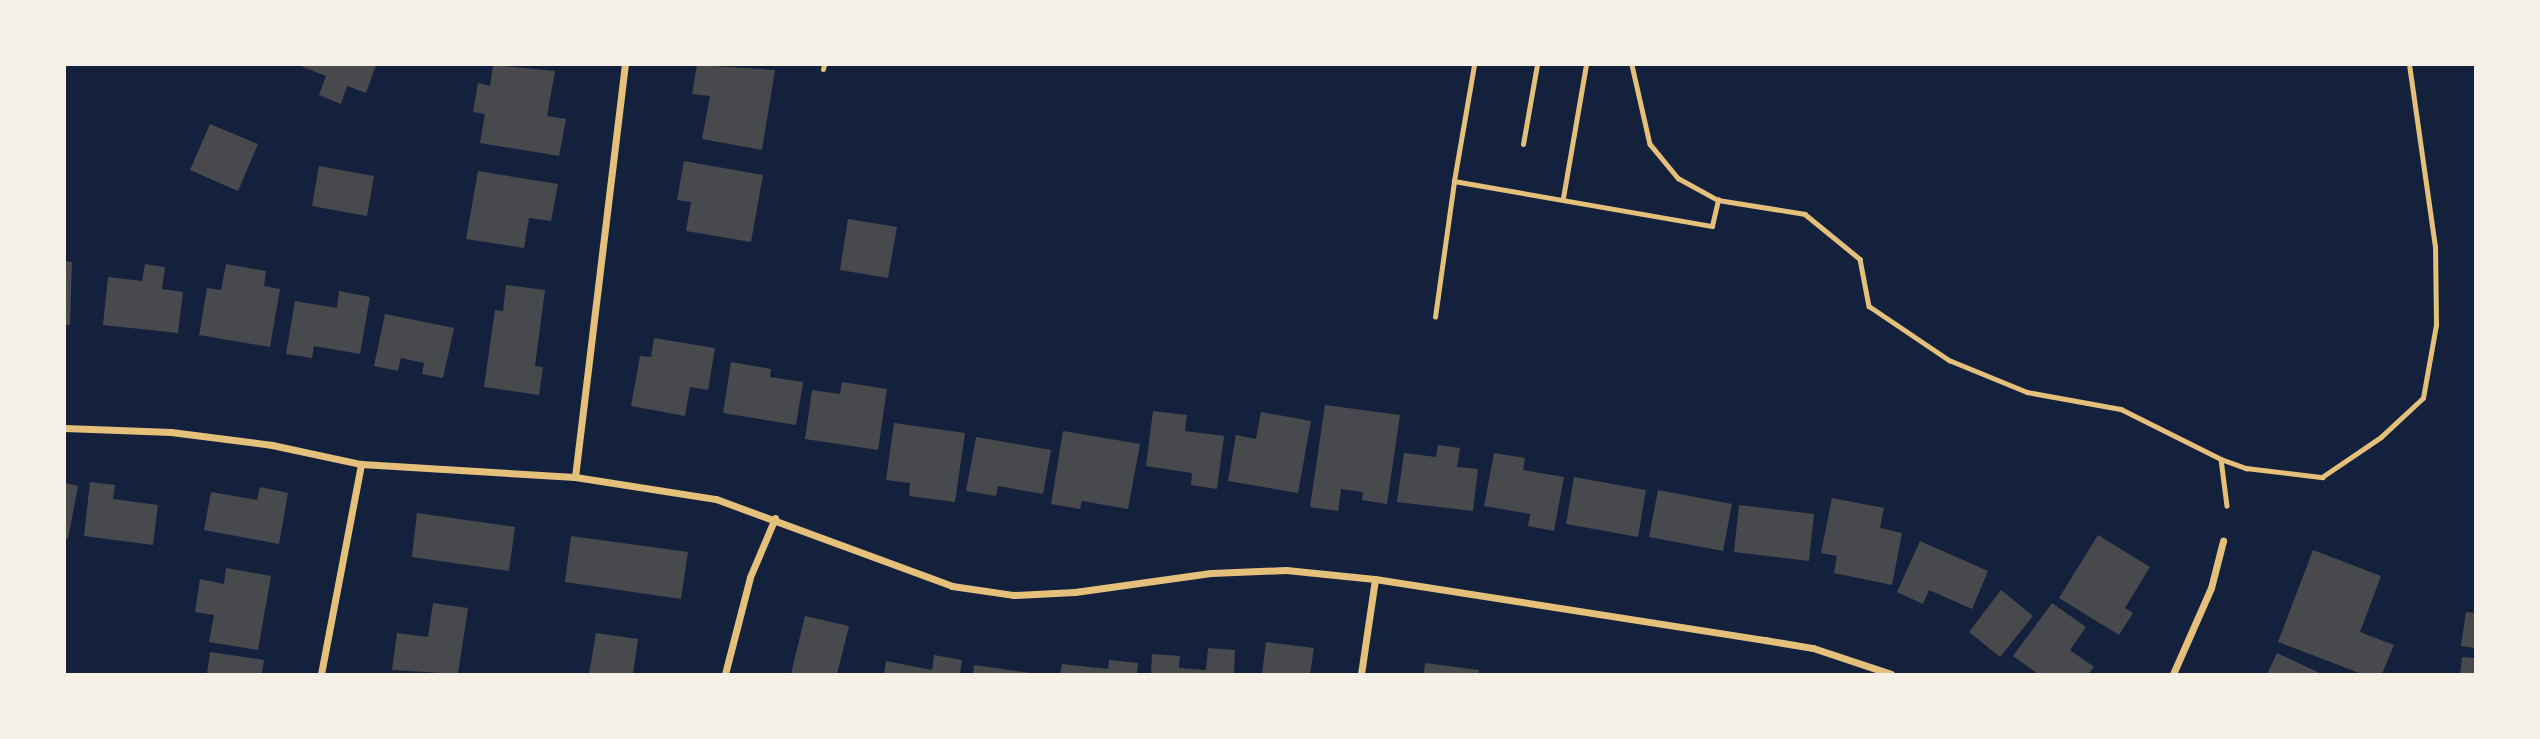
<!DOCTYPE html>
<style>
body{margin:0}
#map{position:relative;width:2540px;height:739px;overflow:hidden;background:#14213d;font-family:"Space Grotesk",sans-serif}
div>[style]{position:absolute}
.building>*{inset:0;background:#48494c}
.path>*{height:4.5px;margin:-2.25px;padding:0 2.25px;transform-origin:2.25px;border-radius:2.25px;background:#e5c07b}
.service>*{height:5px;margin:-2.5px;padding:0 2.5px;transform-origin:2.5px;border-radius:2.5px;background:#e5c07b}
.minor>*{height:7px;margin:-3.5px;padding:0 3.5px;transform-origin:3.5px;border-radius:3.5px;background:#e5c07b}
span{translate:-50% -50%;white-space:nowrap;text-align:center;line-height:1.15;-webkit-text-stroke:5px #f6f1e7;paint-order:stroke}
.frame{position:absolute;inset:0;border:66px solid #f6f1e7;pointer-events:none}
</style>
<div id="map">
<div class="building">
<i style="clip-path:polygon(298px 65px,376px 65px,366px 93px,347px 86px,341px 104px,319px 95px,326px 76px)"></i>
<i style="clip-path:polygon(493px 65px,555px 71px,547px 116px,566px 119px,559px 156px,480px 143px,485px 114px,473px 112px,478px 83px,490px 86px)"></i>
<i style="clip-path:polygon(697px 65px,775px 70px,762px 150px,702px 139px,710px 96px,692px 94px)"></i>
<i style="clip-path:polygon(210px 124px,258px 144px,238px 191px,190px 170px)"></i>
<i style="clip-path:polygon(684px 161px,763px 175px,751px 242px,686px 231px,691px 202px,677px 200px)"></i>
<i style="clip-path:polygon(319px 166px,374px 176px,367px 216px,312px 206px)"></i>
<i style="clip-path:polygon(478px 171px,558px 184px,551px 221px,529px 218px,524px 248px,466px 239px)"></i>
<i style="clip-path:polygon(848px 219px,897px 227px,888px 278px,840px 270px)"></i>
<i style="clip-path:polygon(65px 261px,72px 262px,70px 325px,65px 325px)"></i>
<i style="clip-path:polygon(145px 264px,165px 267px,162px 289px,183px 292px,178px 333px,103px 325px,108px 277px,142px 281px)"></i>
<i style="clip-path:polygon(226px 264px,266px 271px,264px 286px,280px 289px,270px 347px,199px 335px,207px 288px,221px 290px)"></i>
<i style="clip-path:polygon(506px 285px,545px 290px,535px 366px,543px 367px,539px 395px,484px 387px,495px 310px,503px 311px)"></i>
<i style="clip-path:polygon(339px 291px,370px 297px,360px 354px,314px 346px,312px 358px,286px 354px,295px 301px,337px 308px)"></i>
<i style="clip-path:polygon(385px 314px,454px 328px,443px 378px,422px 374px,424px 363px,401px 358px,398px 371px,374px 366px)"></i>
<i style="clip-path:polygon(654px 338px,715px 348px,708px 390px,690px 387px,685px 416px,631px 406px,640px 356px,651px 357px)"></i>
<i style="clip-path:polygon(731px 362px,771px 369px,770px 377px,803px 382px,796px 425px,723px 413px)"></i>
<i style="clip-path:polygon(842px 382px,887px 389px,878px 450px,805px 439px,812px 390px,840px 394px)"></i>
<i style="clip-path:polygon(1325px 405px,1400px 415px,1387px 504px,1362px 500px,1363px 492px,1341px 489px,1338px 511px,1310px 507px)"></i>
<i style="clip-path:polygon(1153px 411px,1187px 415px,1185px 431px,1224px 436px,1217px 489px,1191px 485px,1192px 473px,1146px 466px)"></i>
<i style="clip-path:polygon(1261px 412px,1311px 421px,1298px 493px,1228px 481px,1236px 435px,1256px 439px)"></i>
<i style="clip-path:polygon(894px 423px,965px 433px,955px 502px,909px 496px,910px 483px,886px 480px)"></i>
<i style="clip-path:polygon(1063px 431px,1140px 444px,1128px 509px,1082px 501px,1080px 509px,1051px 504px)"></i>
<i style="clip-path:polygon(976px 437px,1051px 450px,1043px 494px,998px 486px,996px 496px,966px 491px)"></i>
<i style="clip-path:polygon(1438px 445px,1460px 448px,1457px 467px,1478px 469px,1473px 511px,1397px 502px,1404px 453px,1436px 457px)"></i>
<i style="clip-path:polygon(1494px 453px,1525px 458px,1523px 470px,1564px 477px,1554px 531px,1528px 526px,1530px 514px,1484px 506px)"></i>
<i style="clip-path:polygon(1574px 477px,1646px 490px,1638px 537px,1566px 524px)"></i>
<i style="clip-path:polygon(90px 482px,115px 485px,113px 499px,158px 505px,153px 545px,84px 536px)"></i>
<i style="clip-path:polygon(65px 483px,78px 486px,68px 539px,65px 538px)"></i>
<i style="clip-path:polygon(260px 487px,288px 493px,279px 544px,204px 530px,211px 492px,257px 500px)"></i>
<i style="clip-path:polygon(1658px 490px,1732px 504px,1723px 551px,1649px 537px)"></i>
<i style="clip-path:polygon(1832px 498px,1884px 508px,1880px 528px,1902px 533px,1892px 585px,1834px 573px,1837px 556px,1821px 553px)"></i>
<i style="clip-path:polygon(1739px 505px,1814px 514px,1809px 561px,1734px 552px)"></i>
<i style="clip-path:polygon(417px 513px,515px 527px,509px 571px,412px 557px)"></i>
<i style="clip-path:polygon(2098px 535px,2150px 567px,2125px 608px,2133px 613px,2119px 635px,2059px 598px)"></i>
<i style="clip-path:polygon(571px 536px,688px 552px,681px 599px,565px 582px)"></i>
<i style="clip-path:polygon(1920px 541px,1988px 571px,1972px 609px,1929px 590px,1923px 604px,1897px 592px)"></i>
<i style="clip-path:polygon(2313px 550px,2381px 576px,2360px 632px,2394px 645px,2382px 674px,2362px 674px,2278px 642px)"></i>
<i style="clip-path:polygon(226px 568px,271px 576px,258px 650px,209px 642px,214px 615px,195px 612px,200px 579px,224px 584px)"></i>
<i style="clip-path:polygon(2001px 590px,2033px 616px,2000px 657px,1969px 632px)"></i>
<i style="clip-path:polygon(433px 603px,468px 608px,458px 674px,392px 670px,397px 633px,428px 637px)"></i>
<i style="clip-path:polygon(2052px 603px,2086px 627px,2070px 650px,2094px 667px,2088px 674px,2038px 674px,2013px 656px)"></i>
<i style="clip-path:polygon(2466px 612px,2475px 613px,2475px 648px,2461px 646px)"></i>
<i style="clip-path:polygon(805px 616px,849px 626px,837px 674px,791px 674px)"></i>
<i style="clip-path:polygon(596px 633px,638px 639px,633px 674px,589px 674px)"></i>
<i style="clip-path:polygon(1266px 642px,1314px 648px,1310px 674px,1262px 674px)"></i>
<i style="clip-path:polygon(1208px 648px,1235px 650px,1234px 674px,1151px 674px,1152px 654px,1180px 656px,1179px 668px,1206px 670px)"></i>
<i style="clip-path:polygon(210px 652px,264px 660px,262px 674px,207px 674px)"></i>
<i style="clip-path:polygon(2277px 653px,2322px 674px,2267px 674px)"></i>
<i style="clip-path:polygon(934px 655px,962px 660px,960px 674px,884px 674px,886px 661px,932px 670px)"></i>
<i style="clip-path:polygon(2462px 657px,2475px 658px,2475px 674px,2460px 674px)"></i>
<i style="clip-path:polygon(1109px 660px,1138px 663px,1137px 674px,1060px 674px,1062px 664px,1108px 669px)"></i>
<i style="clip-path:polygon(1425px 663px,1479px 670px,1479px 674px,1424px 674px)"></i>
<i style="clip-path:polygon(974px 665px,1031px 673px,1031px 674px,973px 674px)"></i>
</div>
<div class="path">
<i style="left:1632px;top:65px;width:81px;rotate:77.2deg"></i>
<i style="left:1650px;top:144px;width:44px;rotate:50.5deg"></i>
<i style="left:1678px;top:178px;width:46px;rotate:28.8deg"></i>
<i style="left:1718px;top:200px;width:88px;rotate:9.1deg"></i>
<i style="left:1805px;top:214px;width:71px;rotate:39.3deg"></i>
<i style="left:1860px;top:259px;width:48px;rotate:79.2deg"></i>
<i style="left:1869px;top:306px;width:97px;rotate:34deg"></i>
<i style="left:1949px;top:360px;width:84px;rotate:22.3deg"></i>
<i style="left:2027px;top:392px;width:96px;rotate:10.3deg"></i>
<i style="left:2121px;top:409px;width:112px;rotate:26.6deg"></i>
<i style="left:2221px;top:459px;width:47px;rotate:82.7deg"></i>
<i style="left:1454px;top:181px;width:118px;rotate:-80.2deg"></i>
<i style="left:1563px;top:198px;width:135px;rotate:-80.2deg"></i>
<i style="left:1435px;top:317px;width:137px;rotate:-82deg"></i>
<i style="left:1454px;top:181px;width:262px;rotate:9.9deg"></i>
<i style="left:1712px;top:226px;width:27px;rotate:-77deg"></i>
<i style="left:2221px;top:459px;width:27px;rotate:20deg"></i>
<i style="left:2246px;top:468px;width:77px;rotate:6.8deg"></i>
<i style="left:2322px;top:477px;width:71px;rotate:-34.1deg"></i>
<i style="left:2381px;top:437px;width:57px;rotate:-42.9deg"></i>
<i style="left:2423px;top:398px;width:74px;rotate:-79.9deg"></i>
<i style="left:2436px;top:325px;width:78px;rotate:-90.7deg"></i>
<i style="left:2435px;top:247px;width:184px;rotate:-98.1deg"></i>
</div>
<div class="service">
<i style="left:823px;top:69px;width:4px;rotate:-76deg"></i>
<i style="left:1523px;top:144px;width:80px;rotate:-80deg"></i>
</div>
<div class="minor">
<i style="left:65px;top:428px;width:106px;rotate:2.2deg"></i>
<i style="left:171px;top:432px;width:102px;rotate:7.3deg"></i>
<i style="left:272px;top:445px;width:91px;rotate:12.1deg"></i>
<i style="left:361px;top:464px;width:214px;rotate:3.5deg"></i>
<i style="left:575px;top:477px;width:143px;rotate:8.9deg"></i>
<i style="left:716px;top:499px;width:252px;rotate:20.2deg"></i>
<i style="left:952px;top:586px;width:63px;rotate:8.3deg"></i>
<i style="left:1014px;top:595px;width:61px;rotate:-2.8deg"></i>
<i style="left:1075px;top:592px;width:137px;rotate:-8deg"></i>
<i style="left:1211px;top:573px;width:75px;rotate:-2.3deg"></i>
<i style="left:1286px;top:570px;width:89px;rotate:5.8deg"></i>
<i style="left:1375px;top:579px;width:395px;rotate:8.9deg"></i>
<i style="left:1765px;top:640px;width:49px;rotate:9.5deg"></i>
<i style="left:1813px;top:648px;width:82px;rotate:18.4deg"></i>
<i style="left:575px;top:477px;width:415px;rotate:-83.1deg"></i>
<i style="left:321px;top:674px;width:214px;rotate:-79.2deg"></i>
<i style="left:725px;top:674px;width:100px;rotate:-75.5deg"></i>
<i style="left:750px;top:577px;width:64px;rotate:-67deg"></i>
<i style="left:1361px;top:674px;width:96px;rotate:-81.6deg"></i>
<i style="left:2173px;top:674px;width:94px;rotate:-66.2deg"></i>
<i style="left:2211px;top:588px;width:49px;rotate:-75.7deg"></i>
</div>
<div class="frame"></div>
</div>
